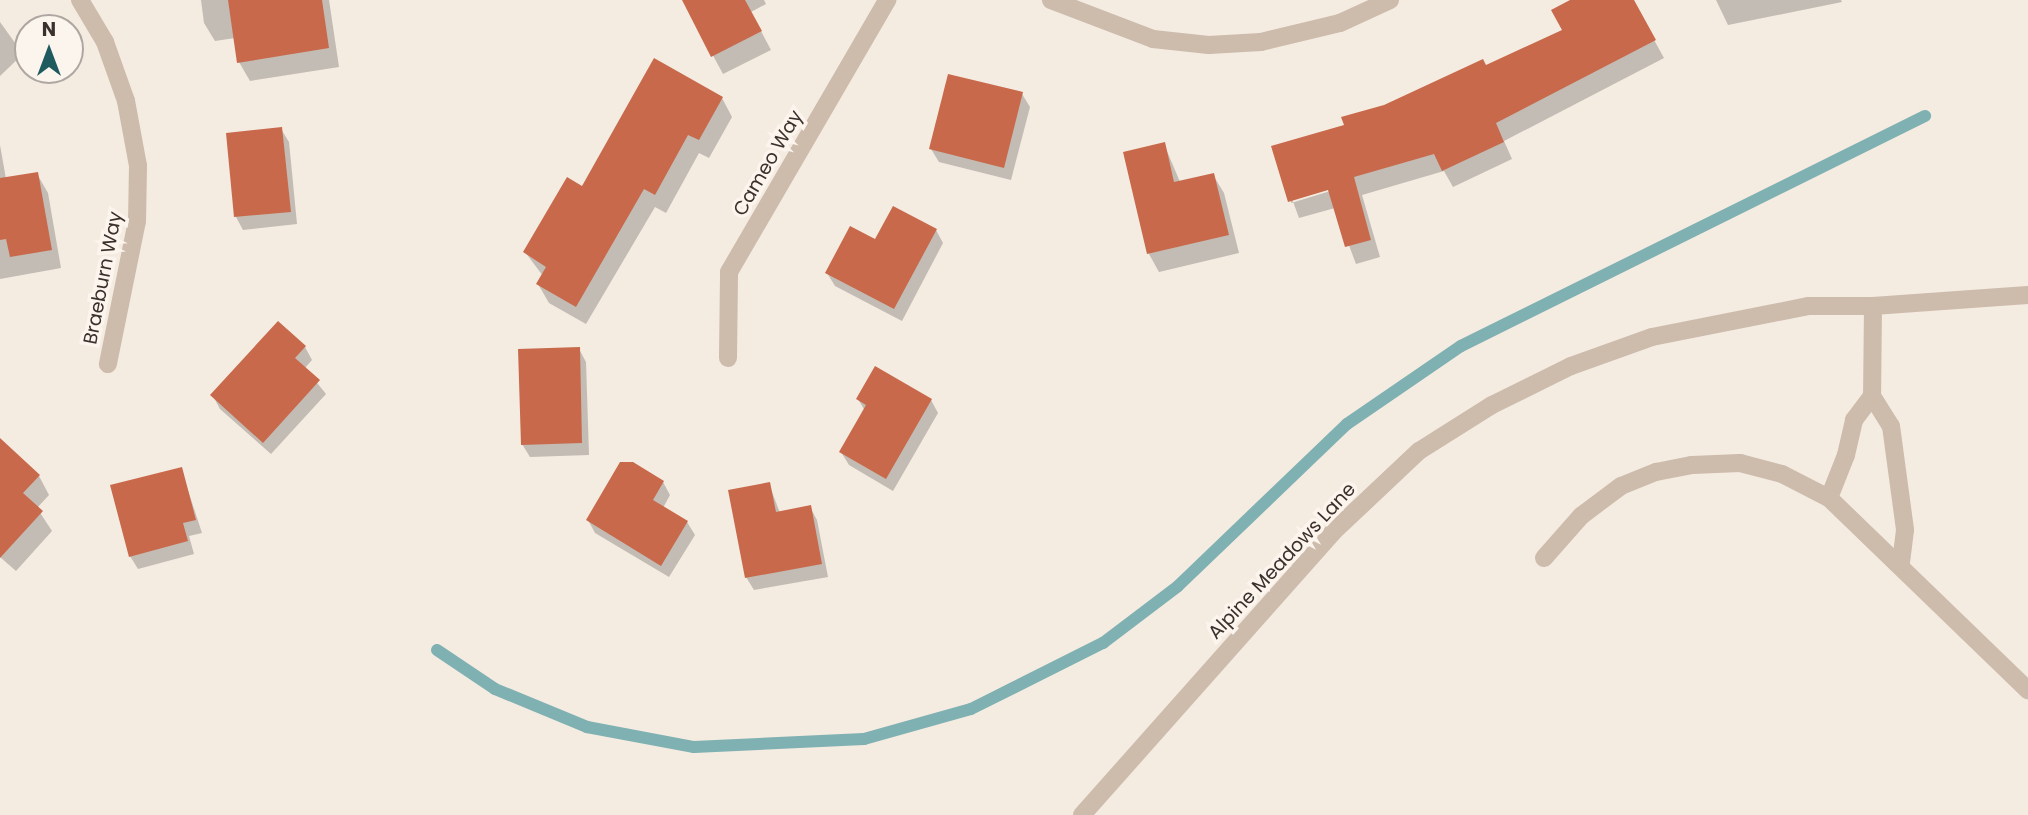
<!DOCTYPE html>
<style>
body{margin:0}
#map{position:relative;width:2028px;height:815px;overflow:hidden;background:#f4ebe1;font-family:Poppins,sans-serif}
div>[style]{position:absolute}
.shadow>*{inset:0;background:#0003}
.stream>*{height:12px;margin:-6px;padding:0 6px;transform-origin:6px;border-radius:6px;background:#7fb0b2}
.building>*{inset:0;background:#c8694b}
.lane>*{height:18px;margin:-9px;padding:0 9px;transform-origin:9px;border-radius:9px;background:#cdbbac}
.street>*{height:18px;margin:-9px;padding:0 9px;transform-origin:9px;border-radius:9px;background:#cdbbac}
span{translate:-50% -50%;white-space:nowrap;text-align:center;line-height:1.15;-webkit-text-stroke:7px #fbf5ee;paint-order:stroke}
.street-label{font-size:19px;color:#3b302b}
.north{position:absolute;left:14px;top:14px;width:70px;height:70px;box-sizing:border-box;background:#fbf5ee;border:2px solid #aea6a0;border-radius:50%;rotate:0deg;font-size:19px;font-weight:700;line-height:28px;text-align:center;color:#3b302b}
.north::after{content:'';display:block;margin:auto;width:24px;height:32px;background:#1f5a5e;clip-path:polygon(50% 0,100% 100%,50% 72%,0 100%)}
</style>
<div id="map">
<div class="shadow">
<i style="clip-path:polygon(201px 0,329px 0,339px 67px,250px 81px,239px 62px,235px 38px,215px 41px,204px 23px)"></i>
<i style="clip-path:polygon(683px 0,764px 0,766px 4px,751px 12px,771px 50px,723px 74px)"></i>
<i style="clip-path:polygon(evenodd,1574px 0,1632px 0,1664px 58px,1504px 141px,1512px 159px,1453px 187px,1444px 171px,1362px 195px,1380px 257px,1356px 264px,1335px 208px,1299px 218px,1273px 147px,1346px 126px,1343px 118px,1385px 106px,1482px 61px,1486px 67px,1565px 31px,1554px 11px,1574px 0,1336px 186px,1337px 189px,1291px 203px,1291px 199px,1336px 186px)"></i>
<i style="clip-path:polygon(1716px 0,1841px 0,1842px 2px,1728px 25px)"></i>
<i style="clip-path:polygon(0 22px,23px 54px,0 76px)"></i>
<i style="clip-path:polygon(1022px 94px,1030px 107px,1011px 180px,939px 162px,931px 149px)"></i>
<i style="clip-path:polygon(722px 98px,732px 117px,709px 158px,699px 153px,666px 213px,655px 207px,586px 324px,549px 303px,538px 284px,543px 276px,525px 252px,583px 188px)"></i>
<i style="clip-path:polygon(281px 129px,289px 142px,297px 224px,243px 230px,236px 217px,228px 134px)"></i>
<i style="clip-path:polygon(1164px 144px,1180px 182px,1213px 175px,1224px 193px,1239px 253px,1159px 272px,1149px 254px,1125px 153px)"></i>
<i style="clip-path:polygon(0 145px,6px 179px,37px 174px,48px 193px,61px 268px,0 279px)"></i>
<i style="clip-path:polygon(936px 230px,943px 243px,902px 321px,835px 286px,827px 273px,876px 241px)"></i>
<i style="clip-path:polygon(305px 347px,312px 360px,305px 368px,326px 394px,271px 454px,220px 409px,213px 396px)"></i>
<i style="clip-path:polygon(579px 349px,586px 362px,589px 455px,530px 457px,522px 444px)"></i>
<i style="clip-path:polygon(858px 399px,931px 400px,938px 413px,893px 491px,849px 465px,841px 452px,865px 411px)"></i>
<i style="clip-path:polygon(0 440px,39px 476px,49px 495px,37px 508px,52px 531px,16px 571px,0 557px)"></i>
<i style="clip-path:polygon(181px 469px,202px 533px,189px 536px,194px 554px,138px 569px,130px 556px)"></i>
<i style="clip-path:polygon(663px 482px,670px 495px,663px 508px,687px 522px,695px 535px,669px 577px,595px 533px,588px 520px)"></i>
<i style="clip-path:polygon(769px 484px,780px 513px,810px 507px,817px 520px,828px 577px,754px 590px,746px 577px)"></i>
</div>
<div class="stream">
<i style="left:437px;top:650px;width:70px;rotate:33.9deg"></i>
<i style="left:495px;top:689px;width:100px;rotate:22.4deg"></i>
<i style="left:587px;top:727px;width:109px;rotate:10.6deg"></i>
<i style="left:694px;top:747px;width:170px;rotate:-2.7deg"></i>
<i style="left:864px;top:739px;width:111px;rotate:-15.7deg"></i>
<i style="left:971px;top:709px;width:148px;rotate:-26.6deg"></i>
<i style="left:1103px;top:643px;width:94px;rotate:-37.2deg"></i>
<i style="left:1178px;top:586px;width:234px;rotate:-43.8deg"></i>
<i style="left:1347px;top:424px;width:138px;rotate:-34.4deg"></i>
<i style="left:1461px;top:346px;width:518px;rotate:-26.37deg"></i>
</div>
<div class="building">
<i style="clip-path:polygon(228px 0,322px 0,329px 48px,237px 63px)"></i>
<i style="clip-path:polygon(682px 0,745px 0,762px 31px,711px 57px)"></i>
<i style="clip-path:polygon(1570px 0,1634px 0,1656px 40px,1496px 123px,1504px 142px,1442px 171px,1434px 154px,1354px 177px,1371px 240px,1345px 247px,1328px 190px,1288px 202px,1271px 146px,1344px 125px,1341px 117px,1384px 105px,1483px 59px,1486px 65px,1562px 30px,1551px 10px)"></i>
<i style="clip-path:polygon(654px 58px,723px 97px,699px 140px,688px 135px,655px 195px,644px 189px,576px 307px,536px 284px,546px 267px,523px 252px,567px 177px,582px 186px)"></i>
<i style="clip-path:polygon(948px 74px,1023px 92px,1004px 168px,929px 149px)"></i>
<i style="clip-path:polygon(282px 127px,291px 212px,234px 217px,226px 133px)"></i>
<i style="clip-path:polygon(1165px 142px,1174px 182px,1214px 173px,1229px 235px,1147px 254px,1123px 152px)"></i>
<i style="clip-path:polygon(38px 172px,52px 250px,10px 257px,6px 239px,0 240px,0 178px)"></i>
<i style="clip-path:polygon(893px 206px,937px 229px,894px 309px,825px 273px,850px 226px,875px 239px)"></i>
<i style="clip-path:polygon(278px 321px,306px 346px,295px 358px,320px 380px,263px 443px,210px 395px)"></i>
<i style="clip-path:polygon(580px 347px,582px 443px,521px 445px,518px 349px)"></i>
<i style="clip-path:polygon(875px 366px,932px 399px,886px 479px,839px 452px,866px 405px,856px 399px)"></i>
<i style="clip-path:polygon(0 438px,40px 475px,23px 493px,43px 511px,0 558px)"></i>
<i style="clip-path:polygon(620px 462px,633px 462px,664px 481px,653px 500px,688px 521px,661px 566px,586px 520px)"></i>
<i style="clip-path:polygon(182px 467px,196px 520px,183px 523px,188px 541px,129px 557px,110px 485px)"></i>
<i style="clip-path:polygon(770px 482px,776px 512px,811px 505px,822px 564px,745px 578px,728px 490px)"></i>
</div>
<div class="lane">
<i style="left:1829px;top:498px;width:46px;rotate:-68.4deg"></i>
<i style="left:1846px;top:455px;width:36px;rotate:-77deg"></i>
<i style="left:1854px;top:420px;width:30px;rotate:-53deg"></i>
<i style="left:1544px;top:558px;width:56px;rotate:-48.6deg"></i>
<i style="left:1581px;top:516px;width:50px;rotate:-36.9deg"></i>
<i style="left:1621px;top:486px;width:38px;rotate:-22deg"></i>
<i style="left:1656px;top:472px;width:37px;rotate:-11deg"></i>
<i style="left:1692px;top:465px;width:48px;rotate:-2.4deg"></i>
<i style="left:1740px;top:463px;width:43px;rotate:14.7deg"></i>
<i style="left:1782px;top:474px;width:53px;rotate:27.1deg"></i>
<i style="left:1829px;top:498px;width:277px;rotate:44deg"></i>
<i style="left:1082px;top:815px;width:378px;rotate:-48.4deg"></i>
<i style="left:1333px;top:532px;width:118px;rotate:-43.3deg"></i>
<i style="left:1419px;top:451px;width:86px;rotate:-32.2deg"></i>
<i style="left:1492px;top:405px;width:88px;rotate:-26.3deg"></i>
<i style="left:1571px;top:366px;width:86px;rotate:-19.7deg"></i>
<i style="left:1652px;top:337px;width:160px;rotate:-11.2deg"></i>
<i style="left:1809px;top:306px;width:64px"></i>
<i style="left:1873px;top:306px;width:90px;rotate:90.6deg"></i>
<i style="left:1872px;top:396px;width:36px;rotate:58deg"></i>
<i style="left:1891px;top:426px;width:105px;rotate:82.3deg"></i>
<i style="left:1905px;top:530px;width:35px;rotate:97deg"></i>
</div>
<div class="street">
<i style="left:80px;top:0;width:49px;rotate:59.2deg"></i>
<i style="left:105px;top:42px;width:63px;rotate:70.4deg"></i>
<i style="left:126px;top:101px;width:66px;rotate:79.5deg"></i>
<i style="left:138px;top:166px;width:55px;rotate:91deg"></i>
<i style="left:137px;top:221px;width:146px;rotate:101.5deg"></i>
<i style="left:1051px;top:0;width:109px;rotate:20.9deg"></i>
<i style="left:1153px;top:39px;width:56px;rotate:6.1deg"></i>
<i style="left:1209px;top:45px;width:52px;rotate:-3.3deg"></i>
<i style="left:1261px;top:42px;width:81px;rotate:-13.5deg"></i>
<i style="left:1340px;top:23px;width:55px;rotate:-24.7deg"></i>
<i style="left:1873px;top:306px;width:155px;rotate:-4.1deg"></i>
<i style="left:728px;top:358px;width:86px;rotate:-89.3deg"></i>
<i style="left:729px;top:272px;width:315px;rotate:-59.8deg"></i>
</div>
<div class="street-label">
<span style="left:768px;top:163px;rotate:-60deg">Cameo Way</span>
<span style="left:103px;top:278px;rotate:-79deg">Braeburn Way</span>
<span style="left:1282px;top:561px;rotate:-47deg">Alpine Meadows Lane</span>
</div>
<div class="north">N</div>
</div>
